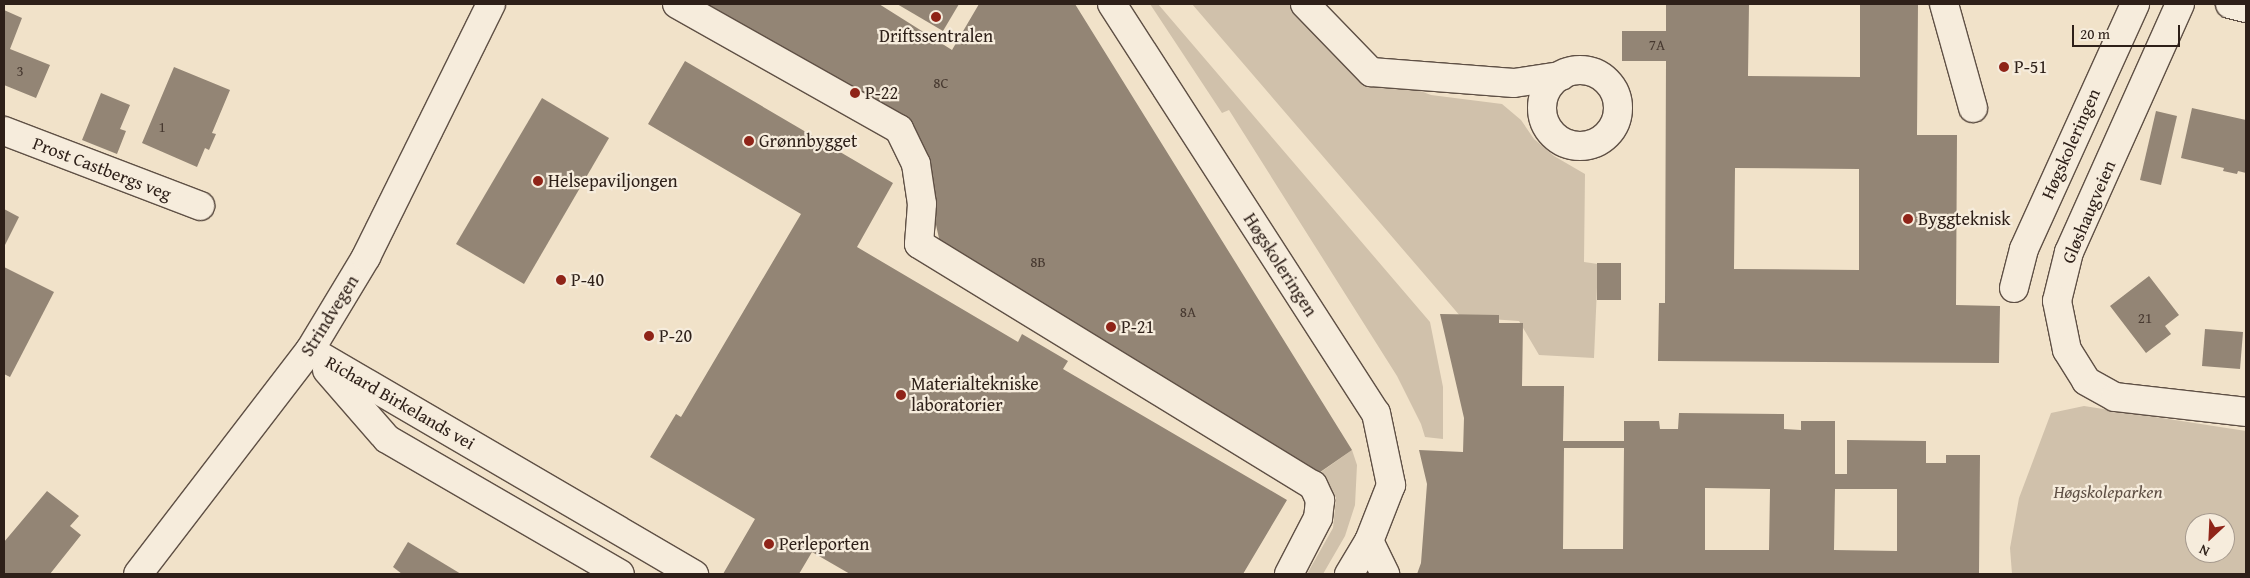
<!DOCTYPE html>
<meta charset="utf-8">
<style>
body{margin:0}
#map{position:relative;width:2250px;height:578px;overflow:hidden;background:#f1e2c9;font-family:"Gentium Book Plus",serif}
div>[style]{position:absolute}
.green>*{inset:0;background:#d0c1ab}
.building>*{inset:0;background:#938575}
.roads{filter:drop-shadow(1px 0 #5f5045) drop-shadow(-1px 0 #5f5045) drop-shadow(0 1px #5f5045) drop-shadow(0 -1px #5f5045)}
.minor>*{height:28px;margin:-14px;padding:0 14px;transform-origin:14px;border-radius:14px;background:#f6ecdc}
.minor>.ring{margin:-14px;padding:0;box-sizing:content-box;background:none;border:28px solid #f6ecdc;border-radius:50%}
.dots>*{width:14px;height:14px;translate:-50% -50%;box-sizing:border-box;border:2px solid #f6ecdc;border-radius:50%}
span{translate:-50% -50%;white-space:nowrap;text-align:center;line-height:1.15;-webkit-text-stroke:4.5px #f6ecdc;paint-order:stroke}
.number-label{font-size:15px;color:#473930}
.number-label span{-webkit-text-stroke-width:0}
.poi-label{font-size:18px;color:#2e2019}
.left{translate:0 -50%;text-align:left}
.street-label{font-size:18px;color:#2e2019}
.park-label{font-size:18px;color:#5f5045;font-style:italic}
.frame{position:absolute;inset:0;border:5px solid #2e2019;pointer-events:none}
.north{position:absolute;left:2185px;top:513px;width:50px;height:50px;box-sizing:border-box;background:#f6ecdc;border:1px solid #a69a8e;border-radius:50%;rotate:205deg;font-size:14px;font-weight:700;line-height:20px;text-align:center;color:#2e2019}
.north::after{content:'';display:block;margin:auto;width:18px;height:22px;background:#8f2418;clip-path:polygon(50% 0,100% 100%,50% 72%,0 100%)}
.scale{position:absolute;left:2072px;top:25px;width:108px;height:22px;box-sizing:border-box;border:2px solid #2e2019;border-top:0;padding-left:6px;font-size:15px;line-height:18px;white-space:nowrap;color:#2e2019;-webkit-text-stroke:4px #f6ecdc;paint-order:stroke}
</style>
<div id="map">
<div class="green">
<i style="clip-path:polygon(1150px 4px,1158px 4px,1430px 322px,1443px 387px,1443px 439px,1425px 437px,1421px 424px,1397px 376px,1229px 110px,1222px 113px)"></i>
<i style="clip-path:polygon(1192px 4px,1305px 4px,1371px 72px,1431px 95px,1502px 104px,1521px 120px,1534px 139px,1554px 156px,1585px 174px,1584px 262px,1598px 264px,1594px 358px,1539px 355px,1519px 321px,1461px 317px)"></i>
<i style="clip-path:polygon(evenodd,2084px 406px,2246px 431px,2246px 574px,2012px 574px,2010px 548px,2019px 498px,2051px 413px,2084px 406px,2195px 523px,2225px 523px,2225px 553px,2195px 553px,2195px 523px)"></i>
<i style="clip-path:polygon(1352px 450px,1357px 465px,1355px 505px,1345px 536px,1323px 574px,1307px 574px,1333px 528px,1336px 498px,1321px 472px)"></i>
</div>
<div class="building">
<i style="clip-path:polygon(692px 4px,879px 4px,952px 50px,979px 4px,1075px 4px,1352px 450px,1313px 477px,940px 243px,915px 130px)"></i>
<i style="clip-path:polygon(897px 4px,959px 4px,943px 31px)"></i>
<i style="clip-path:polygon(evenodd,1666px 4px,1749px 4px,1748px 76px,1860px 77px,1860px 4px,1918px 4px,1917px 135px,1957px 135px,1956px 305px,2000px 306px,1999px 363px,1658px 361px,1659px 303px,1665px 303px,1666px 61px,1622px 61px,1622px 31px,1666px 31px,1666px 4px,1735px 168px,1859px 169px,1859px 270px,1734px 269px,1735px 168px)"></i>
<i style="clip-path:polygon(4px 10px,22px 18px,10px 49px,50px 65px,36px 98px,4px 85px)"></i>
<i style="clip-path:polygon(685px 61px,893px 183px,857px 247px,1018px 342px,1022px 334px,1068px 361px,1063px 369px,1287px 500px,1243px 574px,850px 574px,812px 552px,799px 574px,723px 574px,755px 519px,650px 457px,676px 414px,681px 417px,801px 214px,648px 124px)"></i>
<i style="clip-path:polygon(174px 67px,230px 90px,212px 133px,216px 134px,209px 150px,205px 148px,197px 167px,142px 143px)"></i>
<i style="clip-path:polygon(101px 93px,130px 105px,120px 129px,126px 131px,117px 154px,82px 140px)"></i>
<i style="clip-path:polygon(542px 98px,609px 138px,524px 284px,456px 244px)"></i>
<i style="clip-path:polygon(2192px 108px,2246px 120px,2246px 173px,2238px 171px,2237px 174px,2223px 171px,2224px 168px,2181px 158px)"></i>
<i style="clip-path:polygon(2156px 111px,2177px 116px,2161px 185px,2140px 180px)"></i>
<i style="clip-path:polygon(4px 209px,19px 217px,4px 247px)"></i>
<i style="clip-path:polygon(1597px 263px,1621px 263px,1621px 300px,1597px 300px)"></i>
<i style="clip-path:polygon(4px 267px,54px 292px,10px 377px,4px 374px)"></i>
<i style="clip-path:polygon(2149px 276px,2179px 315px,2165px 326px,2171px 334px,2146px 353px,2110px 306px)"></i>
<i style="clip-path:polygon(evenodd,1440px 314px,1499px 315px,1499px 323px,1523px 323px,1522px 386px,1564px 386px,1563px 441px,1624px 441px,1624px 421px,1659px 421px,1660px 429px,1678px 429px,1679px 413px,1784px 414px,1784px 429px,1801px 430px,1801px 421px,1835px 421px,1835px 474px,1847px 474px,1847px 440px,1926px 441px,1926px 463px,1946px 463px,1946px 455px,1980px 455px,1979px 574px,1417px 574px,1421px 563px,1427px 484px,1419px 450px,1463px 452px,1464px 418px,1440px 314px,1564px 448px,1624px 448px,1623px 549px,1563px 549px,1564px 448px,1440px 314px,1705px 488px,1770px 489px,1769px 550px,1705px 550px,1705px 488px,1440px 314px,1835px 489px,1897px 489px,1897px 551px,1834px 550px,1835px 489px)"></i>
<i style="clip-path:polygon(2205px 329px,2243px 332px,2240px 369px,2202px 366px)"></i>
<i style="clip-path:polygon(47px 491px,79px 516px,70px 526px,81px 535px,50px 574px,4px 574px,4px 542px)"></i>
<i style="clip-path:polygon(408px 542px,461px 574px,402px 574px,393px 567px)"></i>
</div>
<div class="roads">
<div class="minor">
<i style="left:677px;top:4px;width:255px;rotate:29.4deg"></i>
<i style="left:899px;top:129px;width:39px;rotate:64deg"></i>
<i style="left:916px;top:164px;width:40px;rotate:81.5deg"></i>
<i style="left:922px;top:204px;width:40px;rotate:94.3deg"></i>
<i style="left:919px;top:244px;width:462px;rotate:31.5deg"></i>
<i style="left:1313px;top:485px;width:17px;rotate:65deg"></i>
<i style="left:1320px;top:500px;width:18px;rotate:96deg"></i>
<i style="left:1318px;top:518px;width:63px;rotate:117.4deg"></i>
<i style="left:1112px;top:4px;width:487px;rotate:57.2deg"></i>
<i style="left:1376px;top:413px;width:74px;rotate:78.2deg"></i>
<i style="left:1391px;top:485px;width:60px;rotate:111.4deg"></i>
<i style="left:1369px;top:541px;width:39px;rotate:121deg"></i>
<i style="left:1305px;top:4px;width:95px;rotate:45.9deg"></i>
<i style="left:1371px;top:72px;width:143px;rotate:4.4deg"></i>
<i style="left:1514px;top:83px;width:48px;rotate:-8.5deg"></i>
<i style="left:1944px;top:4px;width:108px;rotate:74.4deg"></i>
<i style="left:2180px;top:4px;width:272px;rotate:114.1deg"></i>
<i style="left:2069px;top:252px;width:50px;rotate:103.8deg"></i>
<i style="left:2057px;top:301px;width:50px;rotate:78.5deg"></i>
<i style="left:2067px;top:350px;width:36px;rotate:58deg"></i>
<i style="left:2086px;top:381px;width:33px;rotate:29deg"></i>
<i style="left:2115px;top:397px;width:132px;rotate:6.5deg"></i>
<i style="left:2230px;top:4px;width:16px;rotate:14deg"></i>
<i class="ring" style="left:1542px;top:70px;width:48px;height:48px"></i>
<i style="left:4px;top:131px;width:210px;rotate:20.9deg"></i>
<i style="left:2014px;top:288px;width:40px;rotate:-75.6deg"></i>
<i style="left:2024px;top:249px;width:269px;rotate:-65.6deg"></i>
<i style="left:310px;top:350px;width:445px;rotate:30.3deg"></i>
<i style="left:327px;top:370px;width:91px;rotate:49deg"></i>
<i style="left:387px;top:439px;width:269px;rotate:30.1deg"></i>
<i style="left:1369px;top:541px;width:37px;rotate:64deg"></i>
<i style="left:138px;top:574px;width:282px;rotate:-52.5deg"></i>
<i style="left:310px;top:350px;width:109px;rotate:-58.9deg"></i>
<i style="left:366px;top:257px;width:282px;rotate:-63.7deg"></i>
</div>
</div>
<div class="dots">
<i style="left:936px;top:17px;background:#8f2418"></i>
<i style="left:2004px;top:67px;background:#8f2418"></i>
<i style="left:855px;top:93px;background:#8f2418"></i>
<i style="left:749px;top:141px;background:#8f2418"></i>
<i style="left:538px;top:181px;background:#8f2418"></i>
<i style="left:1908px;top:219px;background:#8f2418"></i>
<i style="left:561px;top:280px;background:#8f2418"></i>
<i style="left:1111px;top:327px;background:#8f2418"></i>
<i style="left:649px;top:336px;background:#8f2418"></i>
<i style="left:901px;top:395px;background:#8f2418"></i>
<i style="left:769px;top:544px;background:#8f2418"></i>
</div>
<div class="number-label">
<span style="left:1657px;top:45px">7A</span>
<span style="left:20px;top:71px">3</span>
<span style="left:941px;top:83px">8C</span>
<span style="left:162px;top:127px">1</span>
<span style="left:1038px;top:262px">8B</span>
<span style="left:1188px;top:312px">8A</span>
<span style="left:2145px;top:318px">21</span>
</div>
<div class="poi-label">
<span style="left:936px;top:36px">Driftssentralen</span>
<span class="left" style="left:2014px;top:67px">P-51</span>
<span class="left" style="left:865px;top:93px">P-22</span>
<span class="left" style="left:759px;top:141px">Grønnbygget</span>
<span class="left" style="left:548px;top:181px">Helsepaviljongen</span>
<span class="left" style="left:1918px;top:219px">Byggteknisk</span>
<span class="left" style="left:571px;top:280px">P-40</span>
<span class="left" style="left:1121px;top:327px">P-21</span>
<span class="left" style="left:659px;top:336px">P-20</span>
<span class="left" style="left:911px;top:395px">Materialtekniske<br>laboratorier</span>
<span class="left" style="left:779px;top:544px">Perleporten</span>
</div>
<div class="street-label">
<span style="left:2071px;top:144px;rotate:-66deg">Høgskoleringen</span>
<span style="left:102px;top:169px;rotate:21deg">Prost Castbergs veg</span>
<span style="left:2089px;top:212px;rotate:-67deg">Gløshaugveien</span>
<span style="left:1280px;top:265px;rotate:57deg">Høgskoleringen</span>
<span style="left:330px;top:316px;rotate:-58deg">Strindvegen</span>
<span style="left:400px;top:403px;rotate:30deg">Richard Birkelands vei</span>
</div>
<div class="park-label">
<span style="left:2108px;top:492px">Høgskoleparken</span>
</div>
<div class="frame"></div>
<div class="north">N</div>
<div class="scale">20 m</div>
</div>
